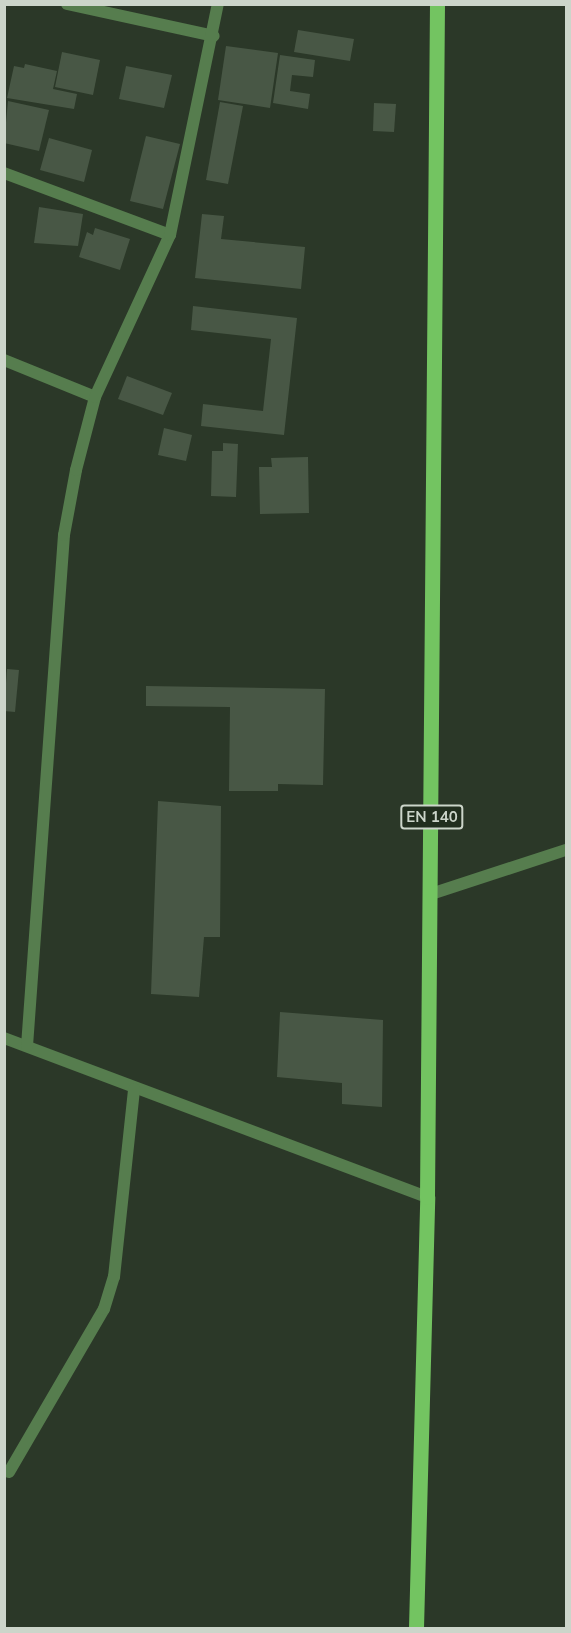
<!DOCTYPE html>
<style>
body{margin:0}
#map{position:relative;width:571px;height:1633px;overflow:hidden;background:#2b3828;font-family:Mulish,sans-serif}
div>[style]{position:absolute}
.building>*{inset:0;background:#485745}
.street>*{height:12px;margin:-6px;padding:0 6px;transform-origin:6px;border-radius:6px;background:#567d4e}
.primary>*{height:15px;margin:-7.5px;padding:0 7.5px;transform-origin:7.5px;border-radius:7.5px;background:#73c461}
span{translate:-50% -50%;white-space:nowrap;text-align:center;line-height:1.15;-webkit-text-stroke:4.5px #212e1e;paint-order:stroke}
.shield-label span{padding:2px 4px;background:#212e1e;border:2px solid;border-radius:4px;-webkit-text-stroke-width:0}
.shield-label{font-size:15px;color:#ccd5ca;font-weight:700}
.frame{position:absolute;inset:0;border:6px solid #ccd5ca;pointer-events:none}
</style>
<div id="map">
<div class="building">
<i style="clip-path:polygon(298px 30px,354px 39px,350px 61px,294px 52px)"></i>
<i style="clip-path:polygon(226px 46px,278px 53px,270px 108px,218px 100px)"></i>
<i style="clip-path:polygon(62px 52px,100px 60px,93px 95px,55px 87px)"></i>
<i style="clip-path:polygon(280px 55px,315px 60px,313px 77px,292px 75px,290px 91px,310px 94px,308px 109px,273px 103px)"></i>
<i style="clip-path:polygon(25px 64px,57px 71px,53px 89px,77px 94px,74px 109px,7px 98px,14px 66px,24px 68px)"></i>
<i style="clip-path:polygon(126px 66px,172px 75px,164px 108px,119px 99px)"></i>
<i style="clip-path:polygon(8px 101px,49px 110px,39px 151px,4px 143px)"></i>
<i style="clip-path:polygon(220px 102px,243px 106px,228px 184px,206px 180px)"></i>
<i style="clip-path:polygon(374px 103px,396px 104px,394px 132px,373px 131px)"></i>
<i style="clip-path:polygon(146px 136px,180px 144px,163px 209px,130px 201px)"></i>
<i style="clip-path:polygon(49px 138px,92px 150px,84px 182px,40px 170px)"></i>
<i style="clip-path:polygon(39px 207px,83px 214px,78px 246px,34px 243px)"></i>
<i style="clip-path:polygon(202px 214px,224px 216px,221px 239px,305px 247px,301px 289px,195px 278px)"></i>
<i style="clip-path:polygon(95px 228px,130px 239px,120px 270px,79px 257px,87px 232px,93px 235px)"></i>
<i style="clip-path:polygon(193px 306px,297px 318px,284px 435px,201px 426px,203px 404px,263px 411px,271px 339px,191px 330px)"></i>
<i style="clip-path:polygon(127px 376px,172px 393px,163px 415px,118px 399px)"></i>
<i style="clip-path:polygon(164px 428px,192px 435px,186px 461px,158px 455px)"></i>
<i style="clip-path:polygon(223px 443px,238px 444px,236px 497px,211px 496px,212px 451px,223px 451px)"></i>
<i style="clip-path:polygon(308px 457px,309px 513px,260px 514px,259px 467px,272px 467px,271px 458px)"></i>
<i style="clip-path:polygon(7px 669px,19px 670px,15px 712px,4px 711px)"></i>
<i style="clip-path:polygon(146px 686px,325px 689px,323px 785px,278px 784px,278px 791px,229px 791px,230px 707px,146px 706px)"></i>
<i style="clip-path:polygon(158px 801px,221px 806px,220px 937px,204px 937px,199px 997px,151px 994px)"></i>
<i style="clip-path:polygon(280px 1012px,383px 1020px,382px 1107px,342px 1104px,342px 1083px,277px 1077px)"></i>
</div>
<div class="street">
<i style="left:67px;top:4px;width:150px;rotate:12.3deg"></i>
<i style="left:4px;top:173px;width:177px;rotate:20.5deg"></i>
<i style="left:4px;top:360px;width:98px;rotate:22.1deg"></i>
<i style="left:431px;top:894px;width:142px;rotate:-18.1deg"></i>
<i style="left:4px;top:1038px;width:452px;rotate:20.6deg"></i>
<i style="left:27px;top:1046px;width:512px;rotate:-85.86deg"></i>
<i style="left:64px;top:535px;width:66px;rotate:-79.5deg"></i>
<i style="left:76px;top:470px;width:75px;rotate:-75.4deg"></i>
<i style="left:95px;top:397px;width:179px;rotate:-65.2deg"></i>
<i style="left:170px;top:235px;width:236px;rotate:-78.3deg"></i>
<i style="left:9px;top:1472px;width:189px;rotate:-59.8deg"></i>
<i style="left:104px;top:1309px;width:34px;rotate:-73deg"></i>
<i style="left:114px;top:1277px;width:189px;rotate:-83.9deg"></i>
</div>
<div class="primary">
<i style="left:416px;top:1628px;width:431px;rotate:-88.5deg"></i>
<i style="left:427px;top:1197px;width:1193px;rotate:-89.52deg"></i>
</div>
<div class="shield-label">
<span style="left:432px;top:817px">EN 140</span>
</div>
<div class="frame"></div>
</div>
